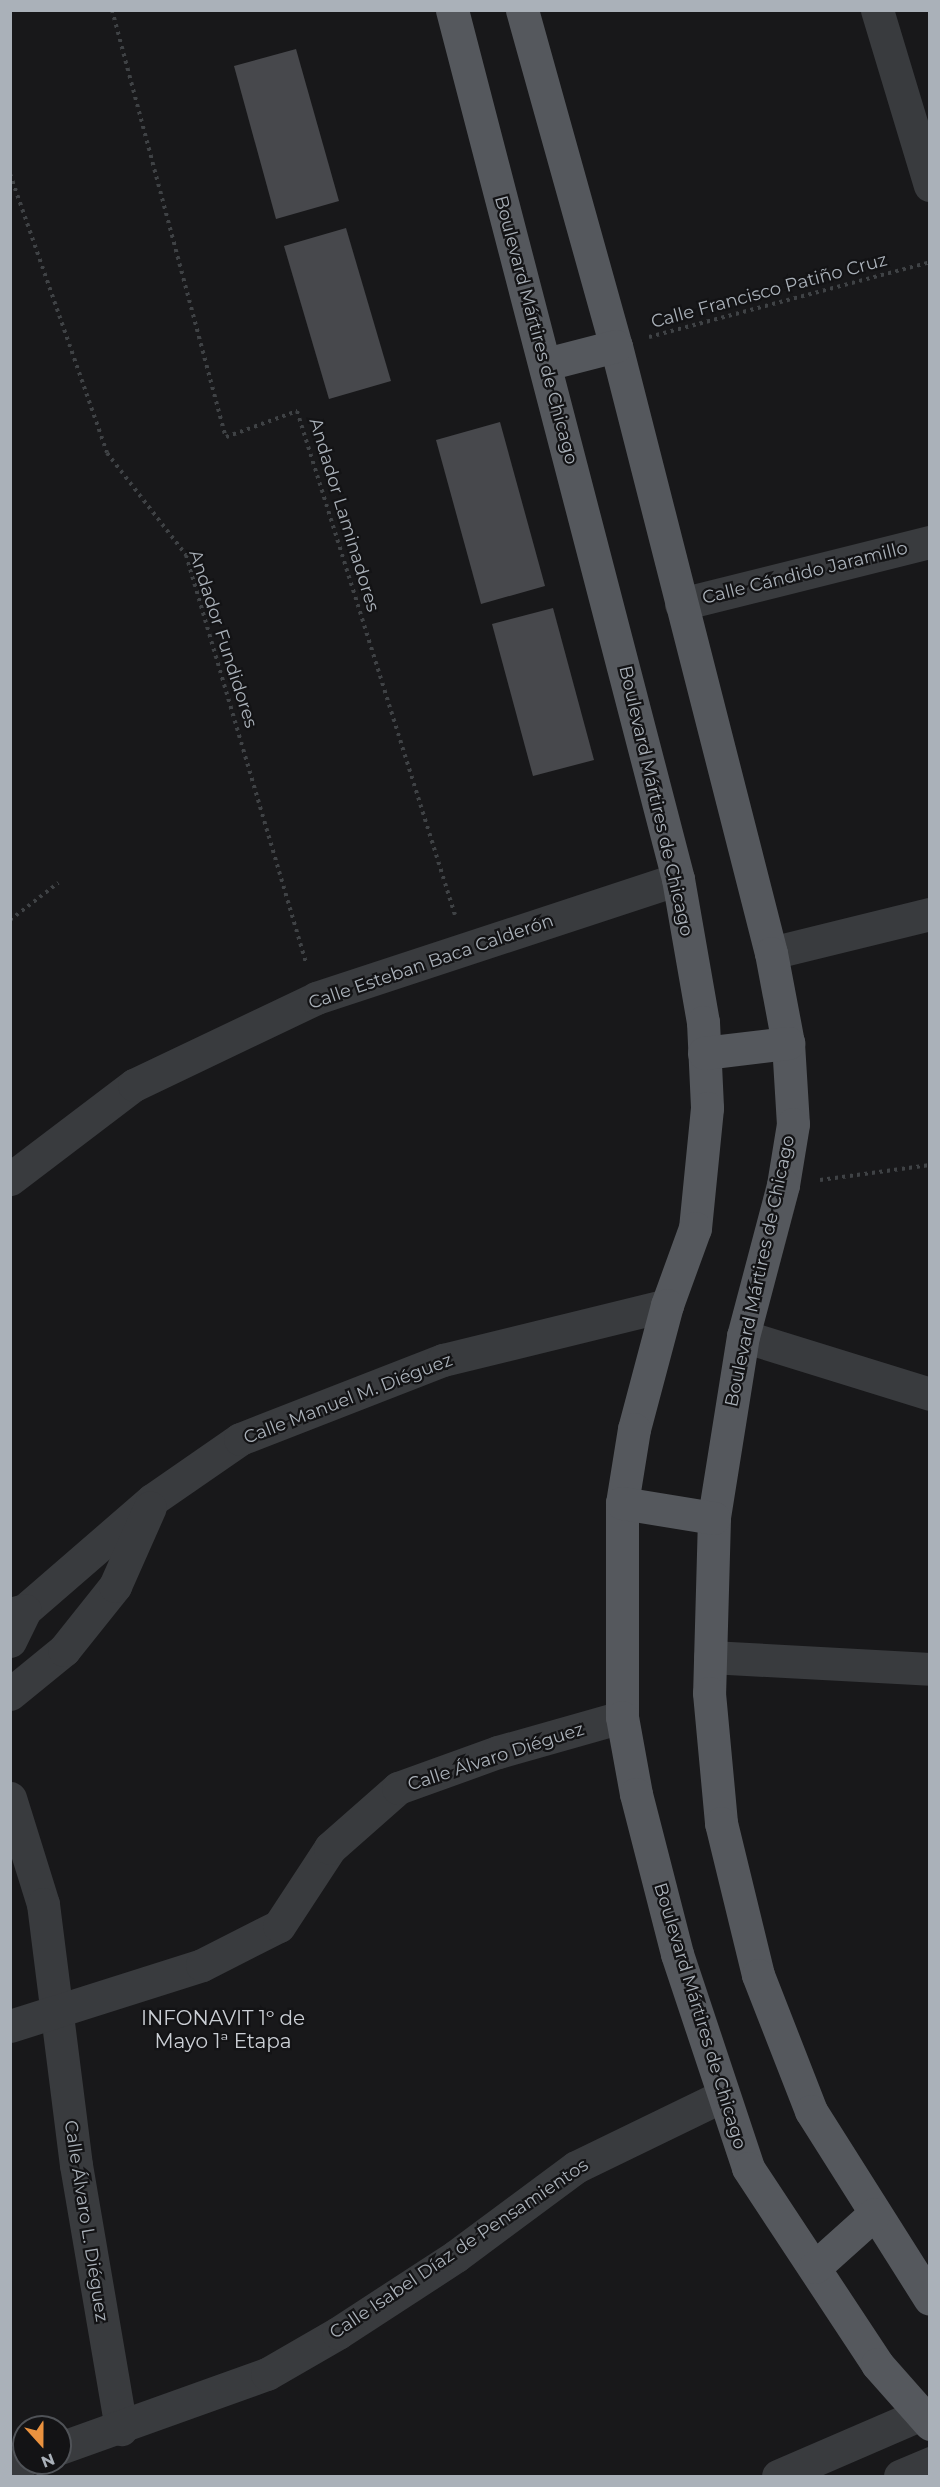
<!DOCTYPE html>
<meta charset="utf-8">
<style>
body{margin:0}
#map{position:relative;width:940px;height:2487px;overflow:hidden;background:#18181a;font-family:Montserrat,sans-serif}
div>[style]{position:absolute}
.building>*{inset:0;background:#47484c}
.path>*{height:4px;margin-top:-2px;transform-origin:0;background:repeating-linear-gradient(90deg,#3f4245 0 3px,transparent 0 7.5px)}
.minor>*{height:33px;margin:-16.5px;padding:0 16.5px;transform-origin:16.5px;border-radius:16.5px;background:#393b3e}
.major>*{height:33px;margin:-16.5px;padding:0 16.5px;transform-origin:16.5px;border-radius:16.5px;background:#55585d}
span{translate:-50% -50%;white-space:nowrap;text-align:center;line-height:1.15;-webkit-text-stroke:4.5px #131315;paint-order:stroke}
.street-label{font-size:18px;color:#aab1b9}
.neighbourhood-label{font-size:20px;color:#cbcfd5}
.frame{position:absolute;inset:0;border:12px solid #aab1b9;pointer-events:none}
.north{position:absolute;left:12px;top:2415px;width:60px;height:60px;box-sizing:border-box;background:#131315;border:2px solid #4f5257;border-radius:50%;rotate:159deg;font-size:16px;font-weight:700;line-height:24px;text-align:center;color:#aab1b9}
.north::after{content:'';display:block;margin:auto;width:21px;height:27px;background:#ea923f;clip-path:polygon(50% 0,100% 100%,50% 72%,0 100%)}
</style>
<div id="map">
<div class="building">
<i style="clip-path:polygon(296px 49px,339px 201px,276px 219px,234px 66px)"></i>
<i style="clip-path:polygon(346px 228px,391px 381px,329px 399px,284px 246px)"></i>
<i style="clip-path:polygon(500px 422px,545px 586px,481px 604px,436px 440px)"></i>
<i style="clip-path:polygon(553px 608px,594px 760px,533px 776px,492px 624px)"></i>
</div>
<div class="path">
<i style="left:112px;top:10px;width:442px;rotate:75.1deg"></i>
<i style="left:226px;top:437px;width:76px;rotate:-20.1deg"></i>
<i style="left:297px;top:411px;width:528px;rotate:72.59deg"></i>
<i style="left:10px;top:174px;width:295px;rotate:70.8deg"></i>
<i style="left:107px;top:453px;width:129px;rotate:52.2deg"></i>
<i style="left:186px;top:555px;width:425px;rotate:73.6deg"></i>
<i style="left:649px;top:337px;width:291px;rotate:-14.9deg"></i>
<i style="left:10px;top:920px;width:61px;rotate:-37.6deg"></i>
<i style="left:820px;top:1180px;width:111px;rotate:-7.8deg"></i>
</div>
<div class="minor">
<i style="left:877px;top:10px;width:183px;rotate:73.2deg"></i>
<i style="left:681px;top:604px;width:257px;rotate:-14deg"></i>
<i style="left:771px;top:953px;width:164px;rotate:-13.8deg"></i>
<i style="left:10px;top:1179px;width:156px;rotate:-37.2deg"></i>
<i style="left:134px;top:1085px;width:202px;rotate:-25.5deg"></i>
<i style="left:316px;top:998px;width:381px;rotate:-18.2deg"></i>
<i style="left:743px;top:1336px;width:196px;rotate:17.2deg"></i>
<i style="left:10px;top:1614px;width:16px;rotate:-15deg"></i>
<i style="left:25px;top:1610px;width:168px;rotate:-40.9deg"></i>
<i style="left:152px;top:1500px;width:107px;rotate:-34.7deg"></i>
<i style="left:240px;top:1439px;width:218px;rotate:-21.3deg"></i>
<i style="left:443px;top:1360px;width:231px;rotate:-13.8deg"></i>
<i style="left:10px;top:1641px;width:34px;rotate:-64deg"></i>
<i style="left:710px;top:1657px;width:220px;rotate:3.1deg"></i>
<i style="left:10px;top:1694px;width:70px;rotate:-39.2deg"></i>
<i style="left:64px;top:1650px;width:82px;rotate:-51.4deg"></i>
<i style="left:115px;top:1586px;width:86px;rotate:-66.1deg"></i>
<i style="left:10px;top:1798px;width:111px;rotate:72.7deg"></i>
<i style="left:43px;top:1904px;width:263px;rotate:82.8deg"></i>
<i style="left:76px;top:2165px;width:268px;rotate:80.3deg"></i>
<i style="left:10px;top:2026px;width:201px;rotate:-17.6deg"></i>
<i style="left:202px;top:1965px;width:86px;rotate:-26.9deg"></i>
<i style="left:279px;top:1926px;width:93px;rotate:-56.8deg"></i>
<i style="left:330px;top:1848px;width:91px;rotate:-41.4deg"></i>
<i style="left:398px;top:1788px;width:106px;rotate:-19.8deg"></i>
<i style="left:498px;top:1752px;width:129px;rotate:-15.8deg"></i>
<i style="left:60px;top:2448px;width:220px;rotate:-19.7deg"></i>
<i style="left:267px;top:2374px;width:82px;rotate:-30deg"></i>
<i style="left:338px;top:2333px;width:141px;rotate:-33.1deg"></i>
<i style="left:456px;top:2256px;width:149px;rotate:-36.6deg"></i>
<i style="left:576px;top:2167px;width:162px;rotate:-25.9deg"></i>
<i style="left:10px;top:2466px;width:15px;rotate:-20deg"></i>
<i style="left:778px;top:2476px;width:154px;rotate:-23.4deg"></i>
<i style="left:900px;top:2476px;width:33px;rotate:-23deg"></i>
</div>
<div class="major">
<i style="left:452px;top:10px;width:898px;rotate:75.42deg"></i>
<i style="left:678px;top:879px;width:145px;rotate:80.1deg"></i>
<i style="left:703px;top:1022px;width:86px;rotate:87.3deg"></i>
<i style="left:707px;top:1108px;width:121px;rotate:95.7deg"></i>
<i style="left:695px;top:1228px;width:82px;rotate:110deg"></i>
<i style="left:667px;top:1305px;width:128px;rotate:104.9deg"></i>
<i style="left:634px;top:1429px;width:75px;rotate:99.2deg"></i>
<i style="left:622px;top:1503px;width:214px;rotate:90deg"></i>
<i style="left:622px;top:1717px;width:78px;rotate:79.7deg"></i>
<i style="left:636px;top:1794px;width:165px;rotate:75.6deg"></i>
<i style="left:677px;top:1954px;width:225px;rotate:71.6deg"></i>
<i style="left:748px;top:2168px;width:235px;rotate:56.6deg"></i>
<i style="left:877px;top:2364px;width:80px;rotate:48.5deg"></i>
<i style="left:522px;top:10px;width:349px;rotate:74.4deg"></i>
<i style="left:616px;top:346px;width:626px;rotate:75.68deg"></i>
<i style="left:771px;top:953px;width:92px;rotate:79.3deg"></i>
<i style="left:788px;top:1043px;width:81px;rotate:86.5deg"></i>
<i style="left:793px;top:1124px;width:62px;rotate:99.3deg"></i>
<i style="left:783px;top:1185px;width:156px;rotate:104.8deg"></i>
<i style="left:743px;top:1336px;width:184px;rotate:99.1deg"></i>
<i style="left:714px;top:1518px;width:175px;rotate:91.6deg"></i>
<i style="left:709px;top:1693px;width:131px;rotate:84.7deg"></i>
<i style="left:721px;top:1823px;width:156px;rotate:76.3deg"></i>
<i style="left:758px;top:1975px;width:146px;rotate:68.7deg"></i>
<i style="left:811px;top:2111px;width:222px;rotate:57.7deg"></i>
<i style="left:546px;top:364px;width:72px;rotate:-14.4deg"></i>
<i style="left:704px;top:1053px;width:85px;rotate:-6.8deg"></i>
<i style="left:622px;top:1503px;width:93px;rotate:9.3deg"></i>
<i style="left:815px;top:2267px;width:79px;rotate:-41.9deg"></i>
</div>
<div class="street-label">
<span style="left:769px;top:291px;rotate:-15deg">Calle Francisco Patiño Cruz</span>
<span style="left:536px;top:330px;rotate:75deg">Boulevard Mártires de Chicago</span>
<span style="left:344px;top:515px;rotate:73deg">Andador Laminadores</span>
<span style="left:805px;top:573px;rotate:-14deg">Calle Cándido Jaramillo</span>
<span style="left:223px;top:639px;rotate:72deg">Andador Fundidores</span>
<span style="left:656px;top:801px;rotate:77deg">Boulevard Mártires de Chicago</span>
<span style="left:431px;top:962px;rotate:-19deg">Calle Esteban Baca Calderón</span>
<span style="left:760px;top:1271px;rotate:-78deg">Boulevard Mártires de Chicago</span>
<span style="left:348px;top:1399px;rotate:-21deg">Calle Manuel M. Diéguez</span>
<span style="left:496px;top:1757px;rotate:-18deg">Calle Álvaro Diéguez</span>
<span style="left:700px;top:2016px;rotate:73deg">Boulevard Mártires de Chicago</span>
<span style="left:86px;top:2221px;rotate:81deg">Calle Álvaro L. Diéguez</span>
<span style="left:459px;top:2249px;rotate:-34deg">Calle Isabel Díaz de Pensamientos</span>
</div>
<div class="neighbourhood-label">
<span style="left:223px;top:2030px">INFONAVIT 1º de<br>Mayo 1ª Etapa</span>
</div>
<div class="frame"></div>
<div class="north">N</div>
</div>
